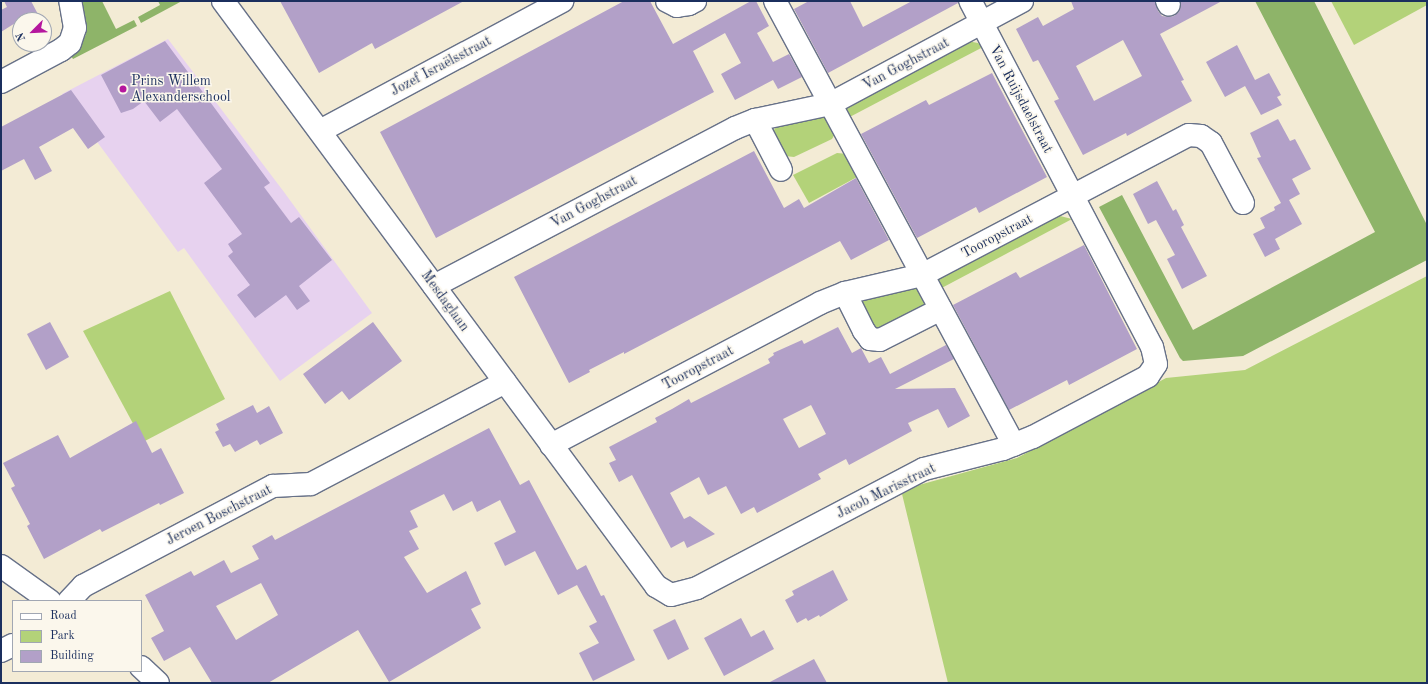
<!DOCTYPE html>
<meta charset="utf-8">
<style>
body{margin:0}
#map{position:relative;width:1428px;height:684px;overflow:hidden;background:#f3ebd5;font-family:"Old Standard TT",serif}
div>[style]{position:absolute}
.built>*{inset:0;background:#e7d2ef}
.green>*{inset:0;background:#b3d279}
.forest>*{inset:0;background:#8eb469}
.building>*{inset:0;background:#b2a0c8}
.roads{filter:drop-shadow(1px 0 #677188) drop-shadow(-1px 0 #677188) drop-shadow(0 1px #677188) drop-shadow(0 -1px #677188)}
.minor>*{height:22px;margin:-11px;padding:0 11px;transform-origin:11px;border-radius:11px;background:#fff}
.dots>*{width:11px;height:11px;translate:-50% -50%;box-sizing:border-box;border:2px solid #fbf7ec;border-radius:50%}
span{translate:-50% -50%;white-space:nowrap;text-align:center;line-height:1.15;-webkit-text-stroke:3px #fbf7ec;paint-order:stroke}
.street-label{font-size:14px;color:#1b2f5e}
.poi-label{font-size:14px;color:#1b2f5e}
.left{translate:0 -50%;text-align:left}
.frame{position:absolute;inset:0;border:2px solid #1b2f5e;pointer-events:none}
.legend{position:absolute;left:12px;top:600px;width:130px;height:72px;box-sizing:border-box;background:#fbf7ec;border:1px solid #a1a7b3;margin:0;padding:5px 7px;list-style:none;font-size:12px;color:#1b2f5e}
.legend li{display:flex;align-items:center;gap:8px;height:20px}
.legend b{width:20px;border:1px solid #a1a7b3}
.north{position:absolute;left:12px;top:12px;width:40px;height:40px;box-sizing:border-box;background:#fbf7ec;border:1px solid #a1a7b3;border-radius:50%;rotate:246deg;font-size:11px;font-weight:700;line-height:16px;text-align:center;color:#1b2f5e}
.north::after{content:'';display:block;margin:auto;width:14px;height:18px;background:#b5179e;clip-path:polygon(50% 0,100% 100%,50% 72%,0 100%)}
</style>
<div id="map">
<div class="built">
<i style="clip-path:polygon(168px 39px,284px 192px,372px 313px,280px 381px,184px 248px,178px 252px,62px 94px)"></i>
</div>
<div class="green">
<i style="clip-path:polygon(1331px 1px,1427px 1px,1427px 5px,1354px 45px)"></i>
<i style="clip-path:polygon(967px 41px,978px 43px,983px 47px,844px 120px,844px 109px,848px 105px)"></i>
<i style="clip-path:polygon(827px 115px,836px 132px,832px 139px,794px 157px,785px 156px,772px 133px,778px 124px)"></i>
<i style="clip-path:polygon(837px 153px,848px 154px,859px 176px,809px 203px,793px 175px)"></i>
<i style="clip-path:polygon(1056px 215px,1072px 219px,936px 291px,937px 278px)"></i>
<i style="clip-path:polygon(1427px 276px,1427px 683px,948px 683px,902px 494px,919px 485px,1017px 458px,1166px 378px,1245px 370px)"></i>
<i style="clip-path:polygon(919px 286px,926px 306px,878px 329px,873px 327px,861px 304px,863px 299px)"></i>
<i style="clip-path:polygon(170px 291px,225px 399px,143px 442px,83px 331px)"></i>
</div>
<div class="forest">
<i style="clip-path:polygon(83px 1px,102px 1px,116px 29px,134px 20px,137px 26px,73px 59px,71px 56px,80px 47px,86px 34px,82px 7px)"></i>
<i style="clip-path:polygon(158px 1px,182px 1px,141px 23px,138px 17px,160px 5px)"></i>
<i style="clip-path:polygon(1255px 1px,1314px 1px,1427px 225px,1427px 260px,1243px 356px,1183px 361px,1180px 358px,1099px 207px,1122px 195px,1193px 330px,1375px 232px)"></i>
</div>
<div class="building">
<i style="clip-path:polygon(4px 1px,31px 1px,41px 20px,20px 20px,1px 32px,1px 10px,7px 7px)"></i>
<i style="clip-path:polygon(280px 1px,464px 1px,375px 49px,372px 43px,319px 73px)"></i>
<i style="clip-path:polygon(624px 1px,650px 1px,673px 44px,751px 1px,756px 1px,769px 26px,757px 33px,773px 62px,789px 54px,802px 77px,778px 89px,773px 80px,735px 100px,721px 74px,741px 63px,725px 33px,693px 51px,714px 92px,436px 238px,380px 132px)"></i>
<i style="clip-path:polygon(809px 1px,850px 1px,863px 27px,912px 1px,958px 1px,958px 3px,828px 73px,794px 9px)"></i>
<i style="clip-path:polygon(evenodd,1071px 1px,1155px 1px,1158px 11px,1162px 16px,1169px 17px,1174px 16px,1179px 12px,1181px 6px,1181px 1px,1222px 1px,1160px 34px,1184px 80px,1181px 81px,1192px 101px,1127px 136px,1126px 133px,1083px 155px,1054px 101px,1059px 99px,1038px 60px,1033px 62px,1016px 29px,1038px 17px,1043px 26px,1074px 9px,1071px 1px,1123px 40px,1142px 76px,1094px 101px,1076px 66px,1123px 40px)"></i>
<i style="clip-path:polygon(165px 41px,270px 183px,264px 187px,291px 223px,299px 217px,332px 260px,299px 286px,310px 301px,297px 310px,286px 295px,255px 318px,237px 295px,250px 285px,228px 256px,233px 252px,228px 244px,242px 234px,204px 183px,222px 169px,177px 109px,160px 122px,144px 101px,133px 109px,121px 113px,101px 75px)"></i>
<i style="clip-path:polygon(1237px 45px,1255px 80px,1269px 73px,1281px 95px,1277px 97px,1282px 105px,1261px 115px,1245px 86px,1225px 97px,1206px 62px)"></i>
<i style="clip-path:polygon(992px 73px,1047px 177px,979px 213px,976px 207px,917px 238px,861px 134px,926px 100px,929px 105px)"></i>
<i style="clip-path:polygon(71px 90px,105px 137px,88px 149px,73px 128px,39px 147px,52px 171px,35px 180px,24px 159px,1px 171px,1px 127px)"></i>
<i style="clip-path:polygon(1278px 119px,1290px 141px,1295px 139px,1311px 169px,1292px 179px,1300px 194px,1289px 200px,1302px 224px,1275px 239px,1280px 249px,1265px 257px,1253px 234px,1265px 228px,1260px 218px,1275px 210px,1274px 207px,1281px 203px,1257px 158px,1261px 157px,1250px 133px)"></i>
<i style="clip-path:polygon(754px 151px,784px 208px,799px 199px,804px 208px,856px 178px,889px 240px,851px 260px,840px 241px,624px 354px,624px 352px,589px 370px,590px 372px,569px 383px,514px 277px)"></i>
<i style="clip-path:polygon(1157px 181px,1173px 211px,1176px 209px,1184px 225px,1181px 227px,1207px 276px,1182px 289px,1167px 259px,1175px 255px,1156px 220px,1148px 224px,1133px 194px)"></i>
<i style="clip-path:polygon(1084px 245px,1137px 349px,1069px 385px,1067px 380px,1009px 410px,953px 305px,1016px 272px,1020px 278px)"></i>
<i style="clip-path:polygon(50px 322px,69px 357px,46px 370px,27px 334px)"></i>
<i style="clip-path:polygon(373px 322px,402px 361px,349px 400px,342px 391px,325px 404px,303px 374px)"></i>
<i style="clip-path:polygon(evenodd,838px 327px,852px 353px,861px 348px,869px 363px,881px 357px,890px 374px,946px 345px,954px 359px,895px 389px,955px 388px,970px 416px,948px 428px,938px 409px,908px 423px,912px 431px,849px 465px,846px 459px,818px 474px,821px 479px,757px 513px,754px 507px,741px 514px,726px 486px,708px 495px,699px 477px,670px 493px,684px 519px,690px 516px,715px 534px,687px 548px,684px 541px,671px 548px,632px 475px,619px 482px,609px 463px,616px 460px,609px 447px,657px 422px,655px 418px,672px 409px,689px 399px,691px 403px,770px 363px,768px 359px,774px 355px,773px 353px,802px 340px,804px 344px,838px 327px,811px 405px,826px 434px,799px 448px,783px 419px,811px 405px)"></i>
<i style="clip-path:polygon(253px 405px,257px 413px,269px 406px,283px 433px,260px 445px,257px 440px,235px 452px,230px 444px,223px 447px,215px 432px,219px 430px,216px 424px)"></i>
<i style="clip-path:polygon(136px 421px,152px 453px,161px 448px,184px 493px,160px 505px,159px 503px,102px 532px,100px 529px,44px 559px,27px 526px,30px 524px,11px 488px,15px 486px,3px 463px,58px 435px,70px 458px)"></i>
<i style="clip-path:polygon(evenodd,489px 428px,520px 485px,529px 480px,577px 570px,586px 565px,601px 596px,604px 595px,635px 660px,593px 681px,579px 653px,599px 643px,589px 626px,597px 622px,577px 585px,558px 595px,535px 551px,505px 566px,494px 543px,516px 532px,500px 500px,477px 512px,472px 501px,453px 511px,444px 494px,410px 511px,418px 527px,409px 531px,419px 549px,404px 557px,427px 593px,466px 571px,481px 604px,471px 609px,481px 628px,389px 682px,358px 630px,268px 683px,212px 683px,190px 647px,164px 661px,151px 638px,164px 631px,145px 595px,191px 571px,194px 576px,224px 560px,231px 573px,259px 559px,252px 546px,272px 535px,275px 540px,489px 428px,261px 583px,278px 615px,236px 640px,216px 606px,261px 583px)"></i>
<i style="clip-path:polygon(833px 570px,848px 600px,820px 617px,819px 615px,808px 621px,806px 618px,797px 623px,785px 600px,794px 595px,792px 591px)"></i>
<i style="clip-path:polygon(741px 618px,751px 637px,764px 630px,774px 649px,724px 676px,704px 638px)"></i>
<i style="clip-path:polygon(675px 619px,689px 649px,668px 660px,653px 630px)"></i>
<i style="clip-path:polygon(814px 659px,827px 683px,768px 683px)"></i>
</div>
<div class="roads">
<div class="minor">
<i style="left:223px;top:1px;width:728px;rotate:53.49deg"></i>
<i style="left:656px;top:586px;width:17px;rotate:31deg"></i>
<i style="left:671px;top:595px;width:27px;rotate:-15deg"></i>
<i style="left:697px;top:588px;width:256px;rotate:-27.7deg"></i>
<i style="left:924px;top:469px;width:81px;rotate:-14.2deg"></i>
<i style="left:1003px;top:449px;width:32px;rotate:-22deg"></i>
<i style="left:1033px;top:437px;width:130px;rotate:-27.9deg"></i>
<i style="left:1148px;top:376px;width:14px;rotate:-56deg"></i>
<i style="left:1156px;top:364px;width:17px;rotate:-103deg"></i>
<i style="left:1152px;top:347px;width:391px;rotate:-117.7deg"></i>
<i style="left:667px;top:1px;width:11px;rotate:27deg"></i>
<i style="left:677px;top:6px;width:12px;rotate:-9deg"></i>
<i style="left:689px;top:4px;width:7px;rotate:-27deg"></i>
<i style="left:775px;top:1px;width:504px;rotate:61.71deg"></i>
<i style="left:1167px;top:1px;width:4px;rotate:63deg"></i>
<i style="left:1px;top:82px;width:68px;rotate:-28.1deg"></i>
<i style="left:61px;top:50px;width:11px;rotate:-38deg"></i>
<i style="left:70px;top:43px;width:16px;rotate:-72deg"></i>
<i style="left:75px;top:28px;width:27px;rotate:-100deg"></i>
<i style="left:755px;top:120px;width:56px;rotate:62.5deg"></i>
<i style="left:320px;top:131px;width:275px;rotate:-28.2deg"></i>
<i style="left:434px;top:286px;width:340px;rotate:-27.7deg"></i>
<i style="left:735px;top:128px;width:22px;rotate:-22deg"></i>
<i style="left:755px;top:120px;width:77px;rotate:-12deg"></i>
<i style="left:830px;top:104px;width:218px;rotate:-28.2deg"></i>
<i style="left:845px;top:293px;width:42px;rotate:63.4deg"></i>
<i style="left:864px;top:331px;width:10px;rotate:53deg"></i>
<i style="left:870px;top:339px;width:10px;rotate:6deg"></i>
<i style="left:880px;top:340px;width:68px;rotate:-26.9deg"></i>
<i style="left:551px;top:445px;width:304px;rotate:-27.8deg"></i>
<i style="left:820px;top:303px;width:27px;rotate:-22deg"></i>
<i style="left:845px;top:293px;width:79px;rotate:-13.2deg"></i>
<i style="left:922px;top:275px;width:301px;rotate:-27.7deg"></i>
<i style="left:1189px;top:135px;width:12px;rotate:5deg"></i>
<i style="left:1201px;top:136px;width:12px;rotate:35deg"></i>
<i style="left:1211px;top:143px;width:68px;rotate:61.9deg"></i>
<i style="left:1px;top:566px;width:60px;rotate:35.5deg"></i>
<i style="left:69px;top:601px;width:21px;rotate:-47deg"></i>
<i style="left:83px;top:586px;width:215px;rotate:-27.8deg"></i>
<i style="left:273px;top:486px;width:38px;rotate:-3deg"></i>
<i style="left:311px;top:484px;width:219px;rotate:-27.7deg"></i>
<i style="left:1px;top:651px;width:13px;rotate:-27deg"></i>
<i style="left:141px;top:667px;width:23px;rotate:43deg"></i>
</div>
</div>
<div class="dots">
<i style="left:123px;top:89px;background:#b5179e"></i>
</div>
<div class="street-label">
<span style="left:906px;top:64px;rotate:-28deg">Van Goghstraat</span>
<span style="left:441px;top:66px;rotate:-28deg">Jozef Israëlsstraat</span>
<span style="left:1021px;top:99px;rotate:62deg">Van Ruijsdaelstraat</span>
<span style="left:594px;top:202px;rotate:-28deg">Van Goghstraat</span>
<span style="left:997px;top:236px;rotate:-28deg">Tooropstraat</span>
<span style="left:445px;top:301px;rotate:54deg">Mesdaglaan</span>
<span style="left:698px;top:368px;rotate:-28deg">Tooropstraat</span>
<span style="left:886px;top:491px;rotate:-26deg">Jacob Marisstraat</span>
<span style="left:219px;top:515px;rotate:-27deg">Jeroen Boschstraat</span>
</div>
<div class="poi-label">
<span class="left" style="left:131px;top:89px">Prins Willem<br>Alexanderschool</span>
</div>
<div class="frame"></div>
<ul class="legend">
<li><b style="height:5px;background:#fff"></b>Road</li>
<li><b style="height:11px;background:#b3d279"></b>Park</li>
<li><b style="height:11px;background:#b2a0c8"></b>Building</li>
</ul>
<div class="north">N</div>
</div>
